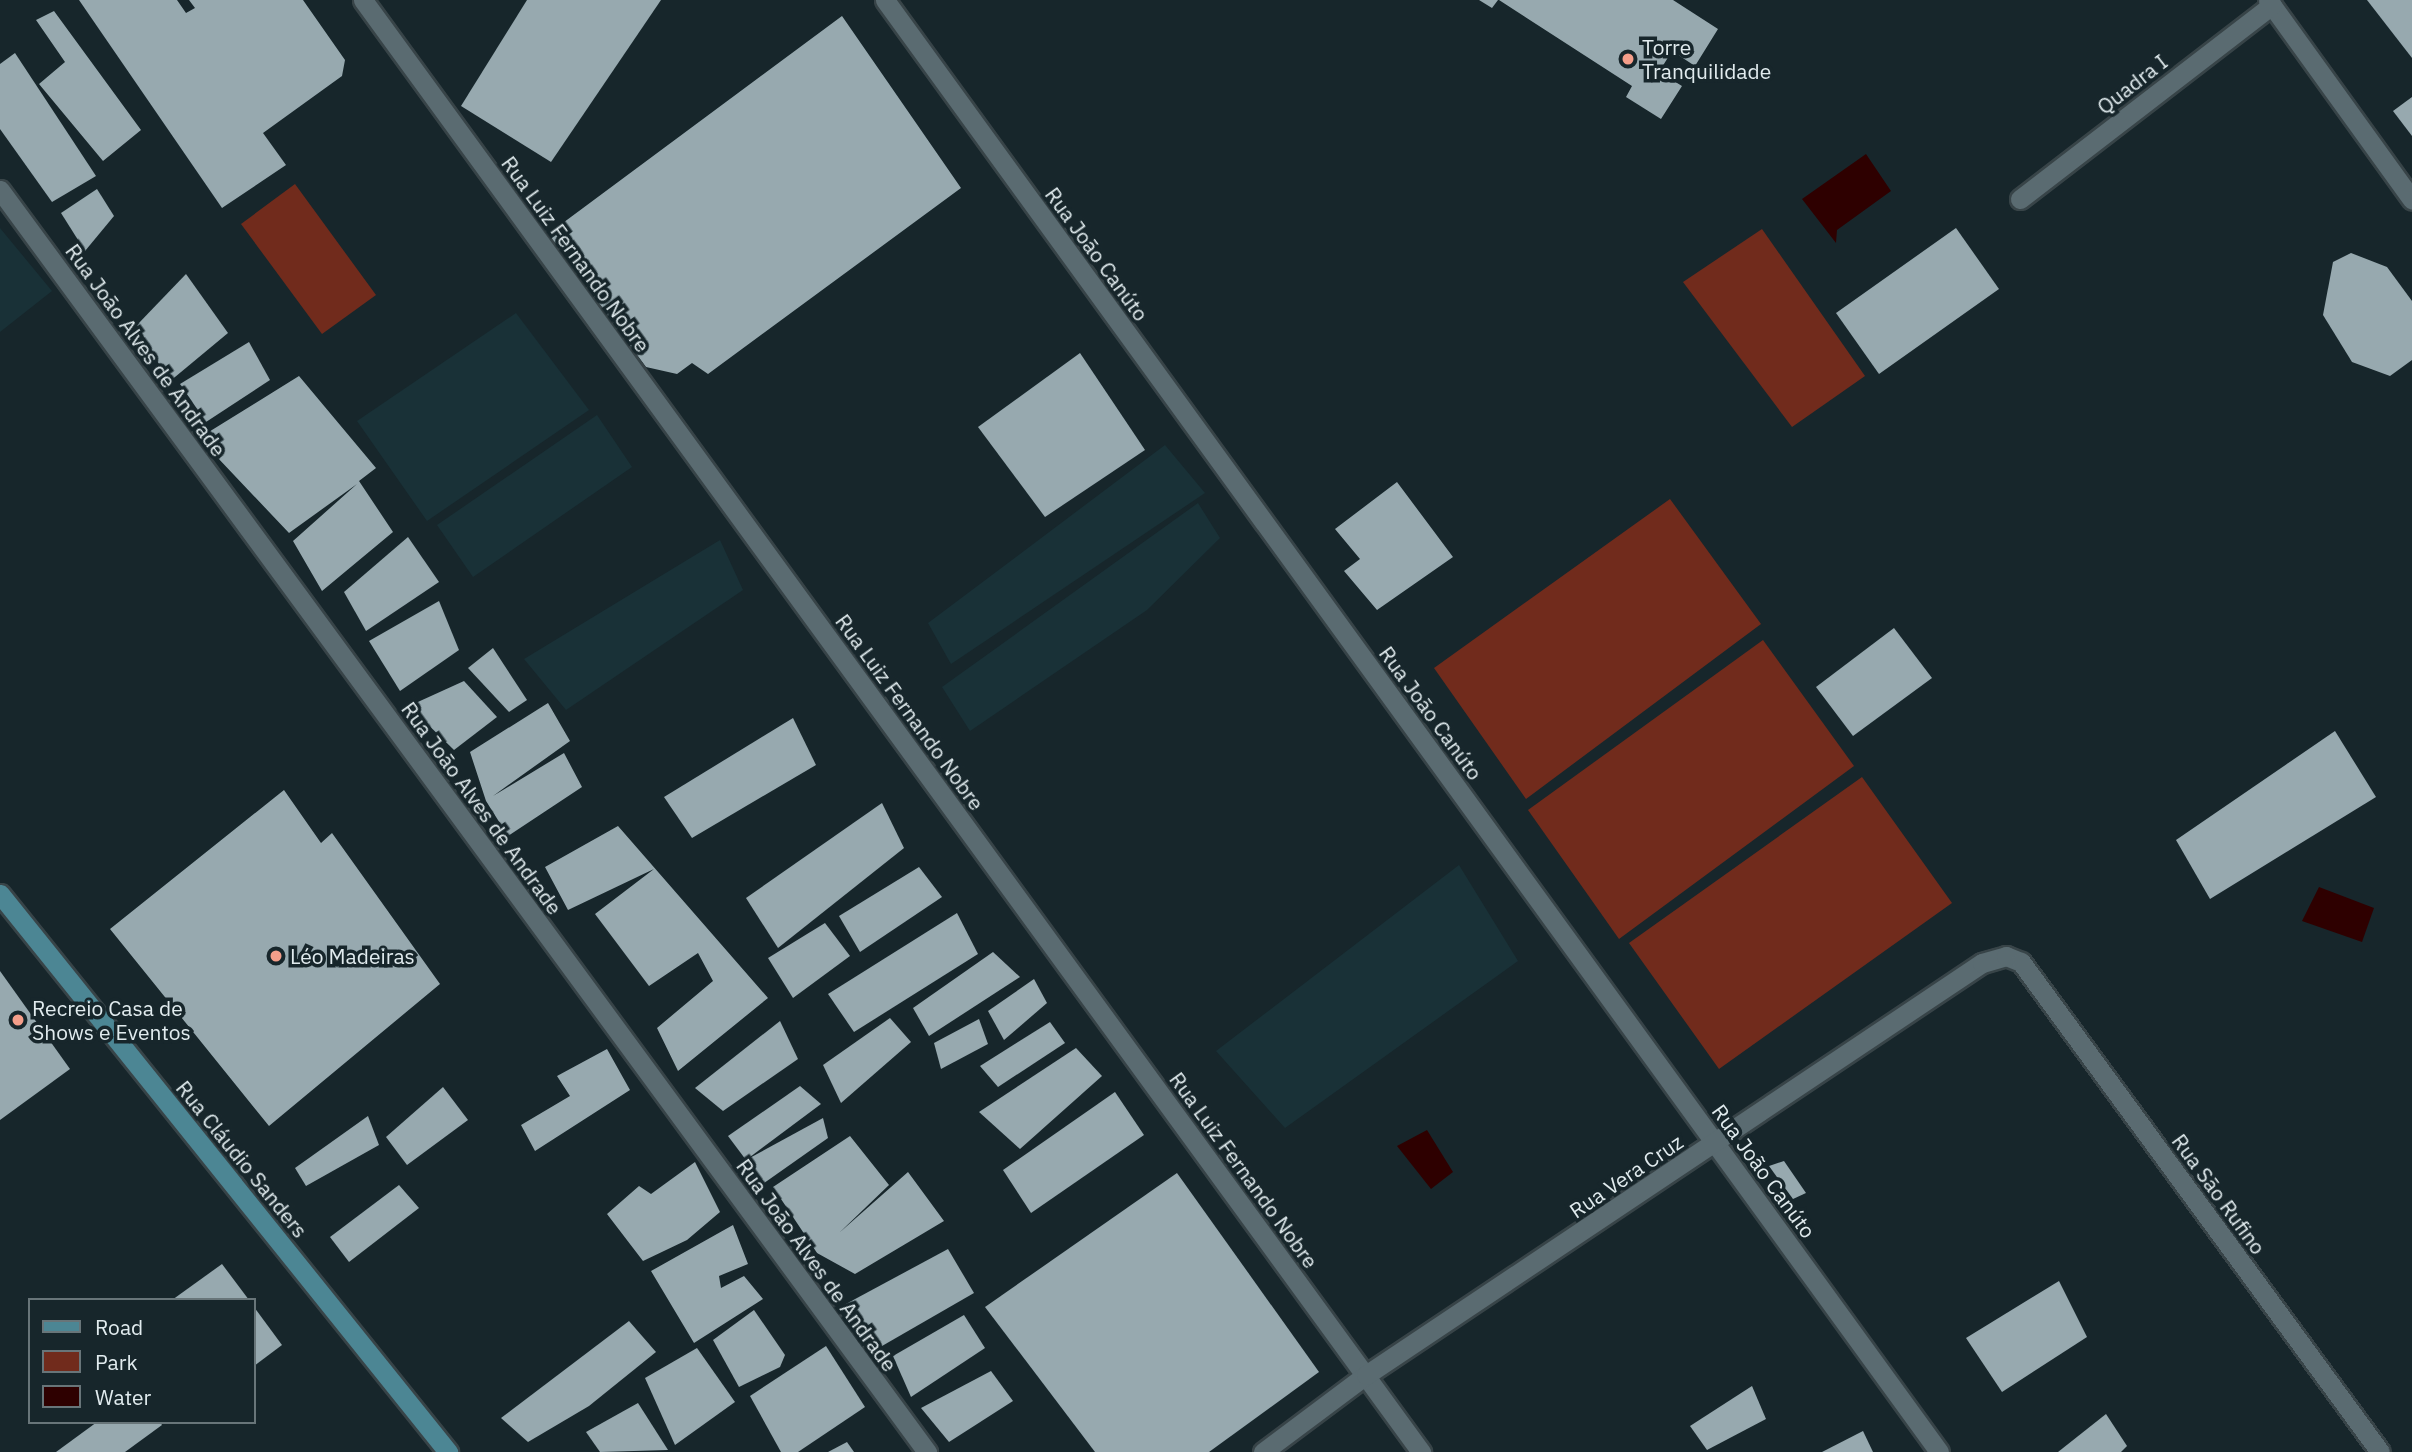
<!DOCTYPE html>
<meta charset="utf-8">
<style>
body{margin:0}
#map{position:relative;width:2412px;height:1452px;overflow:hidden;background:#17262b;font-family:"IBM Plex Sans",sans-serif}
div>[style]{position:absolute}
.built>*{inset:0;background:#193137}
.green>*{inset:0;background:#712b1c}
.water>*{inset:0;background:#2e0000}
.building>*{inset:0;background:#97a9af}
.roads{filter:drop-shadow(2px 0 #384448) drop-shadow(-2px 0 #384448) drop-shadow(0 2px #384448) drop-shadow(0 -2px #384448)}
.minor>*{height:19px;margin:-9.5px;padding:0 9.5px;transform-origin:9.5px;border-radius:9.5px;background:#5a6b71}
.secondary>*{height:19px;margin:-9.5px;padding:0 9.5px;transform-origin:9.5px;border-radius:9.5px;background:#4c8694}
.dots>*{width:19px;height:19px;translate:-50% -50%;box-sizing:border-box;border:4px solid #17262b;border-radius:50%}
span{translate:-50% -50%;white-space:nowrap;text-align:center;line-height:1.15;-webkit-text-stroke:7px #17262b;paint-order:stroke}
.poi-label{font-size:21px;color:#e1ebee}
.left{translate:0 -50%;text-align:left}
.street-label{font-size:21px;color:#e1ebee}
.legend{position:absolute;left:28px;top:1298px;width:228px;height:126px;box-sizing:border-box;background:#17262b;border:2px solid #687579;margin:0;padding:9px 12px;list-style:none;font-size:21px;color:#e1ebee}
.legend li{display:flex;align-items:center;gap:14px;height:35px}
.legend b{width:35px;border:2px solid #687579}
</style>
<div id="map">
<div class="built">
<i style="clip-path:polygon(0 228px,52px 291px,0 332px)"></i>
<i style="clip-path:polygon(516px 313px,589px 410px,427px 521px,357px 421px)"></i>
<i style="clip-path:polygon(597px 415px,632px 467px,473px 577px,437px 525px)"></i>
<i style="clip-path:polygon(1165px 445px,1205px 493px,951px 664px,928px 623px)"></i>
<i style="clip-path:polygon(1198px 503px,1220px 538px,1147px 610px,970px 731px,942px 687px)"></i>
<i style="clip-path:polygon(720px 540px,743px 590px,566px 710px,524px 659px)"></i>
<i style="clip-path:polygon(1459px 865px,1518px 961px,1285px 1128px,1216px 1051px)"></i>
</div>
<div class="green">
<i style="clip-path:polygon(295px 184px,376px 295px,322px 334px,241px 224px)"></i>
<i style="clip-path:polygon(1762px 229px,1865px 376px,1792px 427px,1683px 282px)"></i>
<i style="clip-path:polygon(1670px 499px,1761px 624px,1526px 799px,1434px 668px)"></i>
<i style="clip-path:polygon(1763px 640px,1854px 766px,1619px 939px,1528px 810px)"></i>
<i style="clip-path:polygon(1862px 777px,1952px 903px,1719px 1069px,1629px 943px)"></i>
</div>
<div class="water">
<i style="clip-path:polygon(1866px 154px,1891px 191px,1837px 230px,1836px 243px,1802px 199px)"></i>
<i style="clip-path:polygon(2319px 887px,2374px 908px,2362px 942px,2302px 921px)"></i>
<i style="clip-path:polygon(1427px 1130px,1453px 1172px,1431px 1189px,1397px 1146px)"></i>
</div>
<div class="building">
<i style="clip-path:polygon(79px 0,177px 0,186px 13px,195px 8px,189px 0,303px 0,345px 60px,342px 76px,263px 133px,286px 165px,222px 208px)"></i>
<i style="clip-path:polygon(527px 0,661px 0,551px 162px,461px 106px)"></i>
<i style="clip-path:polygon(1479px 0,1498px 0,1492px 8px)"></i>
<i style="clip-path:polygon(1499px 0,1673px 0,1718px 29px,1695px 66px,1672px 51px,1659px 72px,1682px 86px,1661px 119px,1626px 97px,1632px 86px)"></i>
<i style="clip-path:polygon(2367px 0,2412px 0,2412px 58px)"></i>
<i style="clip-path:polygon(54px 11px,141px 130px,103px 161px,39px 84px,65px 62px,36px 20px)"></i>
<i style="clip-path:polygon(842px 16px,961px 188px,708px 374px,692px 363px,677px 374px,646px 367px,548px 234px)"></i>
<i style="clip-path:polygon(15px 53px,96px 176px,52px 202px,0 129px,0 64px)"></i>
<i style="clip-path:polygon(2412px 97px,2412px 136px,2393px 111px)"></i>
<i style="clip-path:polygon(97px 189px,114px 216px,85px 251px,61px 213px)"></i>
<i style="clip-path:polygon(1956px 228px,1999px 289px,1879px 374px,1836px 313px)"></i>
<i style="clip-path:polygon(2351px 253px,2387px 267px,2412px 301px,2412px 360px,2390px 376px,2352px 362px,2323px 315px,2333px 262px)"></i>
<i style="clip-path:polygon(186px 274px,228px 333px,169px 382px,137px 325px)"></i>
<i style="clip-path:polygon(249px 342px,270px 380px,206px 422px,180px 384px)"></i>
<i style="clip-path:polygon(1080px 353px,1145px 450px,1045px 517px,978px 427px)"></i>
<i style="clip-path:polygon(299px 376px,376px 468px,359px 481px,393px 532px,322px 591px,293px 541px,357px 484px,289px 533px,199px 438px)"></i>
<i style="clip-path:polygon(1397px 482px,1453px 557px,1377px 610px,1344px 571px,1360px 559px,1335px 529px)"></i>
<i style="clip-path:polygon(408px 537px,439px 582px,366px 631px,344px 592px)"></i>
<i style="clip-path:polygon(439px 601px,459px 650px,400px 691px,369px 641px)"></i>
<i style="clip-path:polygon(1894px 628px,1932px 678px,1853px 736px,1816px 687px)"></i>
<i style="clip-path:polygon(493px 648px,527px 700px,509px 712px,468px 668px)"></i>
<i style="clip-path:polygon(464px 681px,497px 717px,454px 750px,409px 706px)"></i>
<i style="clip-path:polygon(548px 703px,570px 741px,493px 796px,564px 753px,582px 787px,508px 836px,486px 801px,470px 752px)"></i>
<i style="clip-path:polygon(793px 718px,816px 765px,692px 838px,664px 797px)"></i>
<i style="clip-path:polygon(2335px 731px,2376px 797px,2210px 899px,2176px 840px)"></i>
<i style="clip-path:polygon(284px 790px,321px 843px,332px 833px,440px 984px,269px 1126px,110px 929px)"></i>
<i style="clip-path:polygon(882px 803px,904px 848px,778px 948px,746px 898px)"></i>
<i style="clip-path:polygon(618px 826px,768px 998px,678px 1071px,657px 1028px,713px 981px,698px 953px,649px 986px,595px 914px,654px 869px,568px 910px,545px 867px)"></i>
<i style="clip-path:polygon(919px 867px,942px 897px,860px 952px,839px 916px)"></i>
<i style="clip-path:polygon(957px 913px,978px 954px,854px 1032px,828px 994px)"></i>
<i style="clip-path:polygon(825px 923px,850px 956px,793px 998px,768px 958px)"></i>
<i style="clip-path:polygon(993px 952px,1020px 977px,929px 1036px,913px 1008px)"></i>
<i style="clip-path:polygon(0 971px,70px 1069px,0 1120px)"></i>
<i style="clip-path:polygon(1034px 979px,1047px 1003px,1004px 1040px,988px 1011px)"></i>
<i style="clip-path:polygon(890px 1018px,911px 1042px,841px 1103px,823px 1065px)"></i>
<i style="clip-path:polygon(979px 1019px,988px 1044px,941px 1069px,934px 1043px)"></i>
<i style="clip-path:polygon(780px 1021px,798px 1059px,723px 1111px,695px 1088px)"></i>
<i style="clip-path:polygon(1050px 1022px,1065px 1043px,998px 1087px,980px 1066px)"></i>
<i style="clip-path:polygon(1076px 1048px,1102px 1076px,1020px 1149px,979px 1112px)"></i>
<i style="clip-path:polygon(607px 1049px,630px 1090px,535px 1151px,521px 1125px,570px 1096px,557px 1076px)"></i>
<i style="clip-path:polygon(800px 1086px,821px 1104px,746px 1160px,728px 1136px)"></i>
<i style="clip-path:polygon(443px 1087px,468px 1120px,407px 1165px,386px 1137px)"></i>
<i style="clip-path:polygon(1115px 1092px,1144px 1135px,1031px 1213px,1003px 1170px)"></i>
<i style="clip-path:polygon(368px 1116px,379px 1145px,306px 1186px,295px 1168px)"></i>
<i style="clip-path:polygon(823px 1118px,828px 1138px,760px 1186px,746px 1160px)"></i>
<i style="clip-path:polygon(850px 1136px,889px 1185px,839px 1233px,908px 1172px,944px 1221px,855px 1274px,817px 1253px,773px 1187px)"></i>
<i style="clip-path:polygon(1784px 1161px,1806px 1193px,1793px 1199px,1769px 1166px)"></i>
<i style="clip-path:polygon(695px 1162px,720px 1212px,687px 1240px,643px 1261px,607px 1214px,639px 1186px,651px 1194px)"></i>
<i style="clip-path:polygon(1177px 1173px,1319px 1372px,1209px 1452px,1095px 1452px,985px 1307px)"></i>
<i style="clip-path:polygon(399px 1185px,419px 1208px,349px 1262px,330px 1237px)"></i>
<i style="clip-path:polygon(733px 1225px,748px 1264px,719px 1276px,721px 1288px,744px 1276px,763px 1299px,694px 1343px,651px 1271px)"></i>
<i style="clip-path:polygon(948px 1249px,974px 1293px,882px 1346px,844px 1305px)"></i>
<i style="clip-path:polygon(222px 1264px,249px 1300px,172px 1300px)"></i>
<i style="clip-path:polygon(2059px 1281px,2087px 1337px,2002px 1392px,1966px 1338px)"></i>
<i style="clip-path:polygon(254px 1307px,282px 1345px,254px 1366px)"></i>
<i style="clip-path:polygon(754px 1310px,785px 1355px,780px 1367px,739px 1387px,713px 1340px)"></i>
<i style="clip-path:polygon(964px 1315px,985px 1348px,911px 1397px,893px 1356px)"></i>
<i style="clip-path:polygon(629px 1321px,656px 1352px,589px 1406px,528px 1442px,501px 1418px)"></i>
<i style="clip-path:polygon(826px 1346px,865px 1407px,798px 1452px,781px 1452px,750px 1396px)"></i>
<i style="clip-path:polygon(697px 1348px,735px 1402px,675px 1445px,645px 1378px)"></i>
<i style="clip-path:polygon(991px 1371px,1013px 1401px,949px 1442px,921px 1408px)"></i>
<i style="clip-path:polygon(1752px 1386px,1766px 1419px,1707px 1450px,1690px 1426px)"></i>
<i style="clip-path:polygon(638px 1403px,668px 1450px,600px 1452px,586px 1432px)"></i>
<i style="clip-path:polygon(2106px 1414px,2127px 1446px,2121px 1452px,2058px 1452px)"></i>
<i style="clip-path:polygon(97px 1422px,160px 1422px,162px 1425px,125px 1452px,56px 1452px)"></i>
<i style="clip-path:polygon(1863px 1431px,1873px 1452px,1822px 1452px)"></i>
<i style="clip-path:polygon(847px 1442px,854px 1452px,828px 1452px)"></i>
</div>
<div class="roads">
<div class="minor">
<i style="left:363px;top:0;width:1797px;rotate:53.92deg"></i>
<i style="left:885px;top:0;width:1794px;rotate:54.02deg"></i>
<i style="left:2268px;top:0;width:246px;rotate:54.2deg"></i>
<i style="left:0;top:190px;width:1566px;rotate:53.7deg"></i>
<i style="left:2020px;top:199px;width:318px;rotate:-37.6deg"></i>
<i style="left:1263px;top:1452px;width:129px;rotate:-36.8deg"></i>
<i style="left:1366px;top:1375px;width:741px;rotate:-33.78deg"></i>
<i style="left:1982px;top:963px;width:25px;rotate:-16deg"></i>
<i style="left:2006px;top:956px;width:16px;rotate:22deg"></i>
<i style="left:2021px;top:962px;width:607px;rotate:53.77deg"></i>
</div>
<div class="secondary">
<i style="left:0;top:894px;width:716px;rotate:51.24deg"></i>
</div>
</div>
<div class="dots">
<i style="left:1628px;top:59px;background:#f49e8a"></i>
<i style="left:276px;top:956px;background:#f49e8a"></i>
<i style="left:18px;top:1020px;background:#f49e8a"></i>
</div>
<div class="poi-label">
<span class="left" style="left:1642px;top:59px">Torre<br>Tranquilidade</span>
<span class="left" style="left:290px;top:956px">Léo Madeiras</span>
<span class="left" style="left:32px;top:1020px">Recreio Casa de<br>Shows e Eventos</span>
</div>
<div class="street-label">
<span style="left:2132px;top:84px;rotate:-38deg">Quadra I</span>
<span style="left:576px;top:254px;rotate:54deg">Rua Luiz Fernando Nobre</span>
<span style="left:1097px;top:254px;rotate:54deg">Rua João Canúto</span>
<span style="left:146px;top:350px;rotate:54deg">Rua João Alves de Andrade</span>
<span style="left:910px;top:712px;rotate:54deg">Rua Luiz Fernando Nobre</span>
<span style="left:1431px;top:713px;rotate:54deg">Rua João Canúto</span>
<span style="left:482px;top:808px;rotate:54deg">Rua João Alves de Andrade</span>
<span style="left:242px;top:1159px;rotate:51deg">Rua Cláudio Sanders</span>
<span style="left:1244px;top:1170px;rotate:54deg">Rua Luiz Fernando Nobre</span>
<span style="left:1764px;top:1171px;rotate:54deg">Rua João Canúto</span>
<span style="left:1626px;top:1176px;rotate:-34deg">Rua Vera Cruz</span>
<span style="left:2219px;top:1194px;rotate:54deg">Rua São Rufino</span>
<span style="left:817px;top:1265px;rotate:54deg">Rua João Alves de Andrade</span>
</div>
<ul class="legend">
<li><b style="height:9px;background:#4c8694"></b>Road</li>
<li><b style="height:19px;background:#712b1c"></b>Park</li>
<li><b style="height:19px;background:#2e0000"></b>Water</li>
</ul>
</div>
